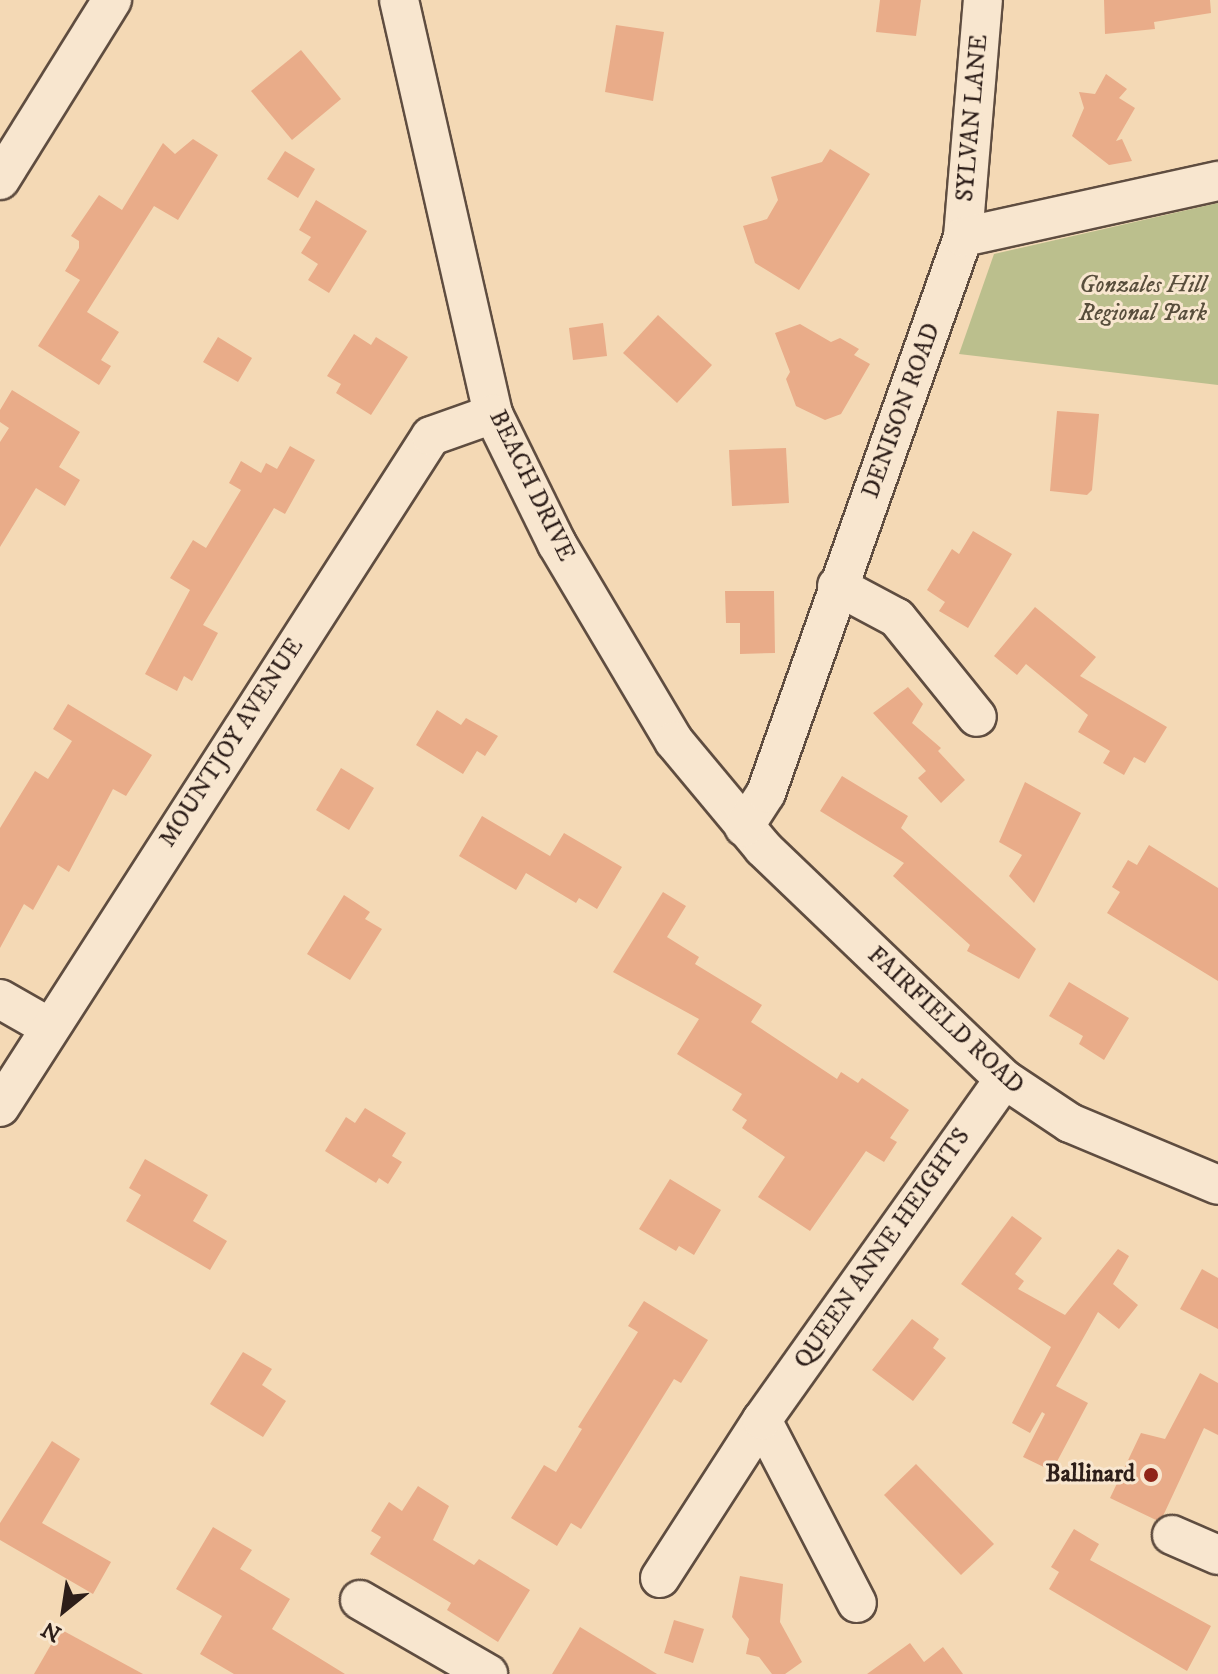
<!DOCTYPE html>
<style>
body{margin:0}
#map{position:relative;width:1218px;height:1674px;overflow:hidden;background:#f4d9b5;font-family:"IM FELL DW Pica",serif}
div>[style]{position:absolute}
.green>*{inset:0;background:#bbbf8d}
.building>*{inset:0;background:#e9ac89}
.roads{filter:drop-shadow(2px 0 #5f4d40) drop-shadow(-2px 0 #5f4d40) drop-shadow(0 2px #5f4d40) drop-shadow(0 -2px #5f4d40)}
.minor>*{height:38px;margin:-19px;padding:0 19px;transform-origin:19px;border-radius:19px;background:#f8e6cf}
.dots>*{width:22px;height:22px;translate:-50% -50%;box-sizing:border-box;border:4px solid #f8e6cf;border-radius:50%}
span{translate:-50% -50%;white-space:nowrap;text-align:center;line-height:1.15;-webkit-text-stroke:6px #f8e6cf;paint-order:stroke}
.street-label{font-size:24px;color:#2d1e19}
.park-label{font-size:24px;color:#584e3c;font-style:italic}
.poi-label{font-size:24px;color:#2d1e19;font-weight:700}
.right{translate:-100% -50%;text-align:right}
.north{position:absolute;left:24px;top:1570px;width:80px;height:80px;-webkit-text-stroke:6px #f8e6cf;paint-order:stroke;rotate:210deg;font-size:22px;font-weight:700;line-height:32px;text-align:center;color:#2d1e19}
.north::after{content:'';display:block;margin:auto;width:28px;height:36px;background:#2d1e19;clip-path:polygon(50% 0,100% 100%,50% 72%,0 100%)}
</style>
<div id="map">
<div class="green">
<i style="clip-path:polygon(1218px 203px,1218px 385px,959px 354px,994px 254px)"></i>
</div>
<div class="building">
<i style="clip-path:polygon(880px 0,921px 0,916px 36px,876px 32px)"></i>
<i style="clip-path:polygon(1104px 0,1210px 0,1211px 13px,1154px 22px,1155px 29px,1105px 34px)"></i>
<i style="clip-path:polygon(616px 25px,664px 32px,653px 101px,605px 92px)"></i>
<i style="clip-path:polygon(301px 50px,341px 99px,292px 140px,251px 91px)"></i>
<i style="clip-path:polygon(1106px 74px,1127px 89px,1119px 98px,1135px 108px,1116px 141px,1122px 139px,1132px 161px,1109px 165px,1072px 136px,1084px 108px,1079px 92px,1095px 94px)"></i>
<i style="clip-path:polygon(193px 139px,218px 155px,178px 220px,154px 206px,87px 312px,119px 332px,101px 360px,111px 366px,99px 385px,38px 346px,80px 280px,65px 271px,79px 248px,79px 241px,71px 236px,99px 195px,122px 210px,163px 143px,175px 154px)"></i>
<i style="clip-path:polygon(830px 149px,870px 174px,799px 290px,755px 263px,743px 226px,767px 219px,778px 200px,771px 177px,822px 162px)"></i>
<i style="clip-path:polygon(285px 151px,315px 169px,298px 198px,267px 179px)"></i>
<i style="clip-path:polygon(316px 200px,367px 231px,329px 293px,308px 280px,318px 264px,301px 253px,311px 237px,299px 230px)"></i>
<i style="clip-path:polygon(658px 315px,712px 365px,677px 403px,623px 353px)"></i>
<i style="clip-path:polygon(603px 323px,607px 356px,573px 360px,569px 328px)"></i>
<i style="clip-path:polygon(800px 324px,831px 342px,840px 338px,859px 349px,854px 355px,870px 364px,841px 414px,825px 420px,796px 406px,786px 379px,790px 372px,775px 333px)"></i>
<i style="clip-path:polygon(354px 334px,371px 345px,376px 337px,408px 357px,371px 415px,336px 393px,341px 384px,327px 376px)"></i>
<i style="clip-path:polygon(218px 337px,252px 358px,238px 382px,203px 362px)"></i>
<i style="clip-path:polygon(12px 390px,80px 432px,59px 467px,80px 480px,65px 506px,36px 488px,0 547px,0 442px,9px 428px,0 422px,0 410px)"></i>
<i style="clip-path:polygon(1057px 411px,1099px 414px,1092px 490px,1087px 495px,1050px 491px)"></i>
<i style="clip-path:polygon(290px 446px,315px 460px,285px 514px,274px 508px,203px 625px,218px 633px,192px 681px,184px 676px,177px 691px,145px 674px,190px 590px,170px 578px,193px 540px,206px 548px,241px 490px,229px 483px,241px 461px,261px 473px,266px 463px,277px 469px)"></i>
<i style="clip-path:polygon(786px 448px,789px 503px,732px 506px,729px 450px)"></i>
<i style="clip-path:polygon(973px 531px,1012px 554px,968px 628px,939px 611px,945px 602px,927px 590px,952px 549px,959px 554px)"></i>
<i style="clip-path:polygon(725px 591px,774px 591px,775px 653px,740px 654px,740px 623px,726px 623px)"></i>
<i style="clip-path:polygon(1035px 607px,1096px 657px,1080px 676px,1167px 727px,1145px 763px,1134px 757px,1124px 775px,1103px 763px,1110px 751px,1078px 732px,1088px 715px,1026px 664px,1017px 675px,994px 656px)"></i>
<i style="clip-path:polygon(908px 687px,923px 704px,912px 723px,941px 748px,938px 751px,965px 780px,941px 803px,918px 778px,926px 771px,873px 713px)"></i>
<i style="clip-path:polygon(68px 704px,152px 755px,126px 796px,113px 789px,69px 872px,58px 865px,33px 910px,24px 904px,0 948px,0 828px,35px 771px,48px 779px,72px 741px,53px 729px)"></i>
<i style="clip-path:polygon(437px 710px,461px 725px,466px 718px,498px 736px,485px 756px,477px 751px,463px 774px,416px 745px)"></i>
<i style="clip-path:polygon(341px 768px,374px 788px,349px 830px,316px 810px)"></i>
<i style="clip-path:polygon(842px 776px,908px 816px,901px 828px,1036px 949px,1019px 979px,967px 951px,970px 945px,893px 876px,904px 863px,820px 811px)"></i>
<i style="clip-path:polygon(1025px 782px,1081px 813px,1034px 903px,1009px 876px,1022px 855px,999px 842px)"></i>
<i style="clip-path:polygon(482px 816px,550px 856px,564px 833px,622px 867px,597px 909px,579px 898px,576px 903px,526px 873px,516px 890px,459px 856px)"></i>
<i style="clip-path:polygon(1149px 845px,1218px 888px,1218px 981px,1107px 913px,1120px 892px,1112px 887px,1128px 860px,1137px 865px)"></i>
<i style="clip-path:polygon(663px 892px,686px 906px,667px 937px,699px 957px,695px 964px,762px 1005px,751px 1022px,837px 1079px,841px 1072px,858px 1083px,862px 1078px,909px 1110px,890px 1138px,897px 1142px,884px 1162px,866px 1151px,810px 1231px,758px 1197px,785px 1157px,742px 1128px,747px 1120px,732px 1110px,742px 1094px,677px 1054px,699px 1019px,613px 972px)"></i>
<i style="clip-path:polygon(344px 895px,370px 912px,365px 919px,382px 929px,350px 980px,307px 954px)"></i>
<i style="clip-path:polygon(1069px 982px,1129px 1018px,1104px 1060px,1079px 1044px,1083px 1036px,1049px 1016px)"></i>
<i style="clip-path:polygon(365px 1108px,406px 1133px,392px 1156px,402px 1162px,388px 1184px,379px 1178px,376px 1183px,325px 1151px,346px 1117px,355px 1123px)"></i>
<i style="clip-path:polygon(145px 1159px,208px 1195px,193px 1221px,227px 1241px,210px 1270px,126px 1221px,141px 1195px,129px 1188px)"></i>
<i style="clip-path:polygon(670px 1179px,721px 1210px,694px 1255px,679px 1246px,676px 1251px,639px 1229px)"></i>
<i style="clip-path:polygon(1012px 1216px,1042px 1238px,1015px 1274px,1024px 1281px,1018px 1289px,1065px 1315px,1118px 1249px,1129px 1256px,1113px 1284px,1138px 1305px,1119px 1329px,1098px 1312px,1056px 1386px,1088px 1403px,1052px 1471px,1023px 1457px,1045px 1414px,1042px 1412px,1030px 1433px,1012px 1423px,1051px 1347px,961px 1284px)"></i>
<i style="clip-path:polygon(1202px 1269px,1218px 1278px,1218px 1329px,1180px 1309px)"></i>
<i style="clip-path:polygon(644px 1301px,708px 1340px,681px 1383px,674px 1379px,581px 1529px,571px 1523px,557px 1546px,511px 1518px,544px 1465px,556px 1472px,582px 1429px,578px 1427px,638px 1332px,628px 1326px)"></i>
<i style="clip-path:polygon(912px 1319px,939px 1339px,933px 1348px,946px 1358px,913px 1401px,872px 1370px)"></i>
<i style="clip-path:polygon(243px 1352px,272px 1369px,262px 1385px,286px 1401px,263px 1437px,210px 1404px)"></i>
<i style="clip-path:polygon(1200px 1373px,1218px 1383px,1218px 1435px,1204px 1428px,1163px 1516px,1156px 1520px,1110px 1498px,1141px 1433px,1165px 1439px)"></i>
<i style="clip-path:polygon(52px 1441px,80px 1459px,42px 1523px,111px 1562px,93px 1594px,0 1540px,0 1523px)"></i>
<i style="clip-path:polygon(916px 1464px,994px 1544px,961px 1575px,884px 1495px)"></i>
<i style="clip-path:polygon(418px 1486px,449px 1506px,433px 1540px,474px 1565px,479px 1559px,530px 1590px,498px 1642px,447px 1610px,451px 1603px,370px 1554px,381px 1537px,371px 1531px,389px 1502px,402px 1511px)"></i>
<i style="clip-path:polygon(213px 1527px,252px 1550px,240px 1569px,290px 1599px,272px 1629px,345px 1674px,234px 1674px,200px 1654px,222px 1616px,176px 1589px)"></i>
<i style="clip-path:polygon(1074px 1529px,1099px 1544px,1090px 1560px,1211px 1626px,1187px 1671px,1049px 1589px,1059px 1572px,1051px 1567px)"></i>
<i style="clip-path:polygon(740px 1576px,783px 1584px,780px 1622px,802px 1662px,785px 1674px,772px 1674px,759px 1657px,746px 1654px,749px 1639px,732px 1617px)"></i>
<i style="clip-path:polygon(674px 1620px,704px 1629px,693px 1663px,664px 1653px)"></i>
<i style="clip-path:polygon(580px 1627px,657px 1674px,552px 1674px)"></i>
<i style="clip-path:polygon(60px 1629px,143px 1674px,34px 1674px)"></i>
<i style="clip-path:polygon(910px 1643px,924px 1662px,943px 1647px,963px 1674px,867px 1674px)"></i>
</div>
<div class="roads">
<div class="minor">
<i style="left:399px;top:0;width:425px;rotate:77.2deg"></i>
<i style="left:493px;top:414px;width:145px;rotate:63.8deg"></i>
<i style="left:557px;top:544px;width:229px;rotate:59.3deg"></i>
<i style="left:674px;top:741px;width:139px;rotate:50.2deg"></i>
<i style="left:763px;top:848px;width:334px;rotate:43.8deg"></i>
<i style="left:1004px;top:1079px;width:79px;rotate:33.7deg"></i>
<i style="left:1070px;top:1123px;width:160px;rotate:22.7deg"></i>
<i style="left:0;top:180px;width:212px;rotate:-58.1deg"></i>
<i style="left:963px;top:237px;width:238px;rotate:-85.2deg"></i>
<i style="left:837px;top:586px;width:68px;rotate:28.1deg"></i>
<i style="left:897px;top:618px;width:127px;rotate:51.1deg"></i>
<i style="left:744px;top:827px;width:40px;rotate:-57.1deg"></i>
<i style="left:766px;top:793px;width:590px;rotate:-70.49deg"></i>
<i style="left:963px;top:237px;width:261px;rotate:-12.4deg"></i>
<i style="left:0;top:999px;width:56px;rotate:29.7deg"></i>
<i style="left:0;top:1107px;width:797px;rotate:-57.29deg"></i>
<i style="left:431px;top:436px;width:66px;rotate:-19.5deg"></i>
<i style="left:762px;top:1420px;width:206px;rotate:62.6deg"></i>
<i style="left:1172px;top:1535px;width:50px;rotate:23.5deg"></i>
<i style="left:660px;top:1578px;width:188px;rotate:-57.2deg"></i>
<i style="left:762px;top:1420px;width:418px;rotate:-54.6deg"></i>
<i style="left:360px;top:1600px;width:148px;rotate:30deg"></i>
</div>
</div>
<div class="dots">
<i style="left:1151px;top:1475px;background:#8f2418"></i>
</div>
<div class="street-label">
<span style="left:973px;top:118px;rotate:-85deg">SYLVAN LANE</span>
<span style="left:902px;top:411px;rotate:-70deg">DENISON ROAD</span>
<span style="left:531px;top:486px;rotate:64deg">BEACH DRIVE</span>
<span style="left:232px;top:743px;rotate:-57deg">MOUNTJOY AVENUE</span>
<span style="left:945px;top:1021px;rotate:43deg">FAIRFIELD ROAD</span>
<span style="left:883px;top:1249px;rotate:-55deg">QUEEN ANNE HEIGHTS</span>
</div>
<div class="park-label">
<span style="left:1143px;top:300px">Gonzales Hill<br>Regional Park</span>
</div>
<div class="poi-label">
<span class="right" style="left:1135px;top:1475px">Ballinard</span>
</div>
<div class="north">N</div>
</div>
